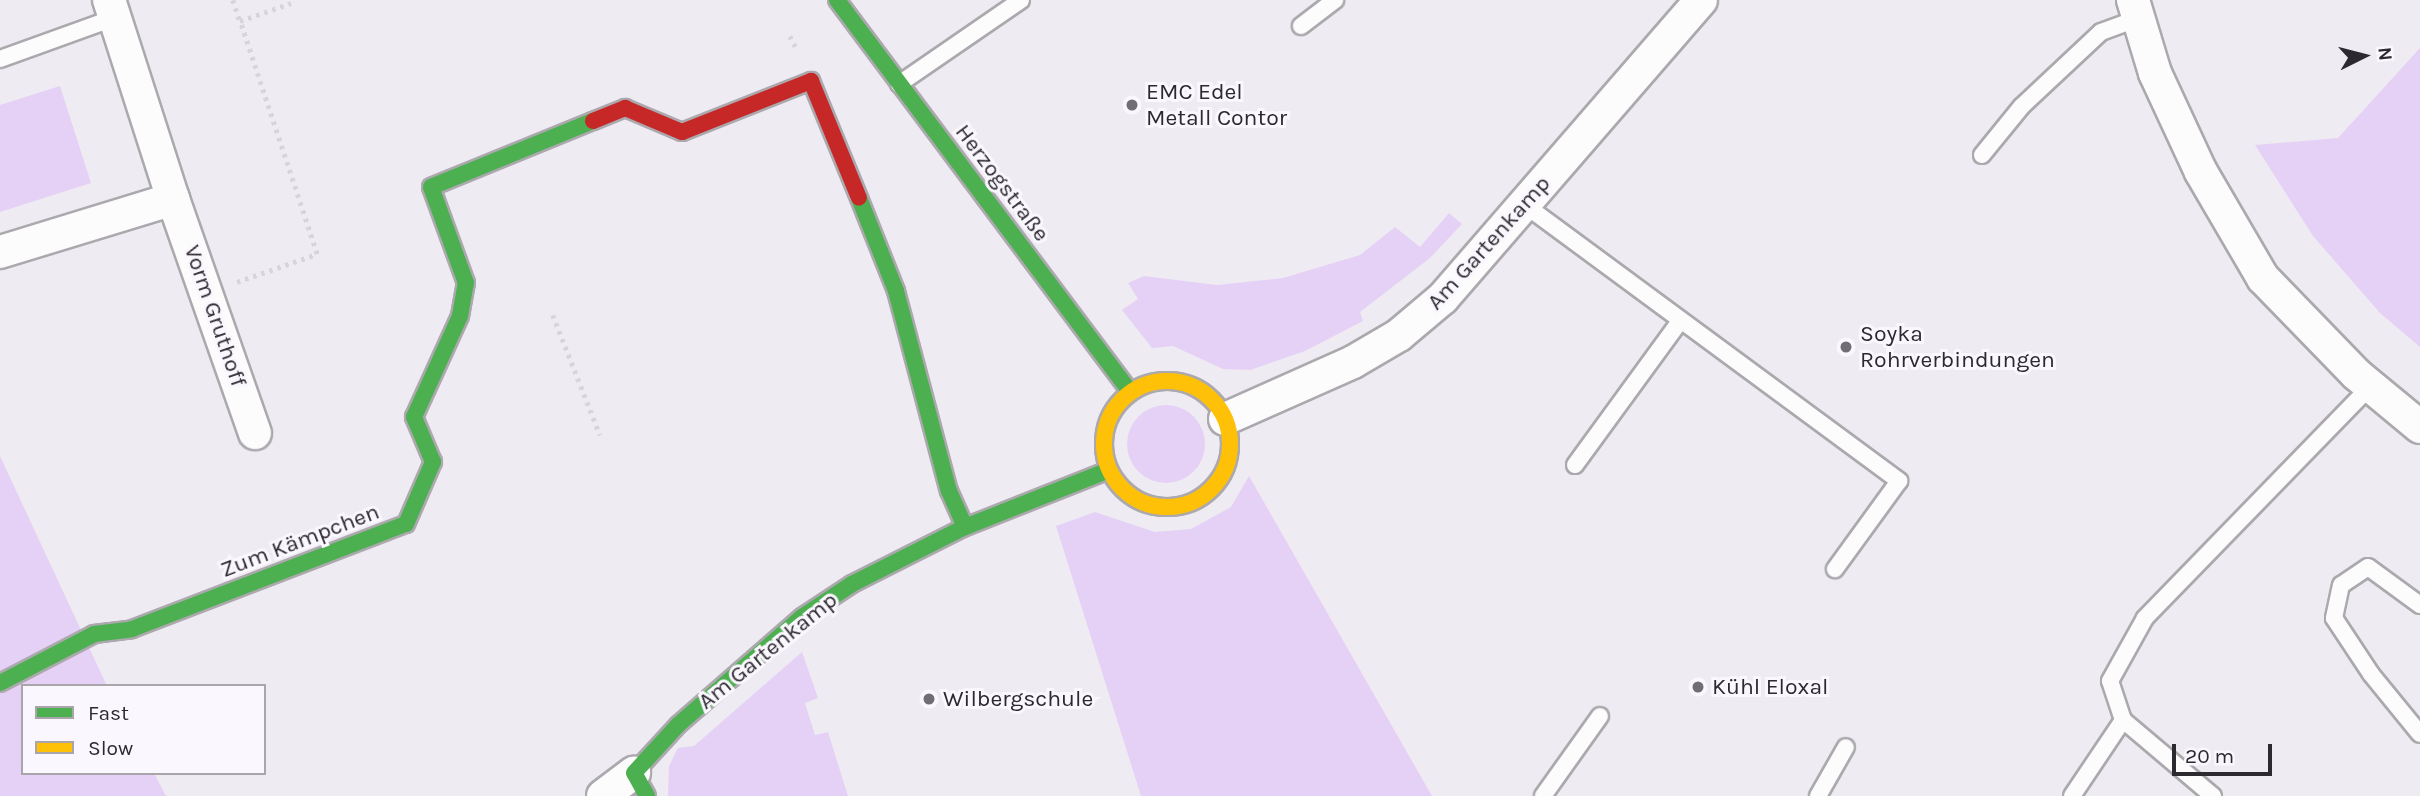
<!DOCTYPE html>
<meta charset="utf-8">
<style>
body{margin:0}
#map{position:relative;width:2420px;height:796px;overflow:hidden;background:#efebf2;font-family:Karla,sans-serif}
div>[style]{position:absolute}
.green>*{inset:0;background:#e5d1f5}
.round{border-radius:50%}
.path>*{height:4.5px;margin-top:-2.25px;transform-origin:0;background:repeating-linear-gradient(90deg,#d6d5d8 0 3.5px,transparent 0 8.5px)}
.roads{filter:drop-shadow(2px 0 #aca9ae) drop-shadow(-2px 0 #aca9ae) drop-shadow(0 2px #aca9ae) drop-shadow(0 -2px #aca9ae)}
.lane>*{height:16px;margin:-8px;padding:0 8px;transform-origin:8px;border-radius:8px;background:#fdfcfd}
.street>*{height:32px;margin:-16px;padding:0 16px;transform-origin:16px;border-radius:16px;background:#fdfcfd}
.fast>*{height:16px;margin:-8px;padding:0 8px;transform-origin:8px;border-radius:8px;background:#4caf50}
.slow>*{height:16px;margin:-8px;padding:0 8px;transform-origin:8px;border-radius:8px;background:#ffc107}
.slow>.ring{margin:-8px;padding:0;box-sizing:content-box;background:none;border:16px solid #ffc107;border-radius:50%}
.jam>*{height:16px;margin:-8px;padding:0 8px;transform-origin:8px;border-radius:8px;background:#c62828}
.dots>*{width:19px;height:19px;translate:-50% -50%;box-sizing:border-box;border:4px solid #fbf7fe;border-radius:50%}
span{translate:-50% -50%;white-space:nowrap;text-align:center;line-height:1.15;-webkit-text-stroke:6px #fbf7fe;paint-order:stroke}
.poi-label{font-size:23px;color:#2d2a2f}
.left{translate:0 -50%;text-align:left}
.street-label{font-size:23px;color:#2d2a2f}
.legend{position:absolute;left:21px;top:684px;width:245px;height:91px;box-sizing:border-box;background:#fbf7fe;border:2px solid #a9a5ab;margin:0;padding:9px 12px;list-style:none;font-size:21px;color:#2d2a2f}
.legend li{display:flex;align-items:center;gap:14px;height:35px}
.legend b{width:35px;border:2px solid #a9a5ab}
.north{position:absolute;left:2329px;top:21px;width:70px;height:70px;-webkit-text-stroke:5px #fbf7fe;paint-order:stroke;rotate:84deg;font-size:19px;font-weight:700;line-height:28px;text-align:center;color:#2d2a2f}
.north::after{content:'';display:block;margin:auto;width:24px;height:32px;background:#2d2a2f;clip-path:polygon(50% 0,100% 100%,50% 72%,0 100%)}
.scale{position:absolute;left:2172px;top:744px;width:100px;height:32px;box-sizing:border-box;border:4px solid #2d2a2f;border-top:0;padding-left:9px;font-size:21px;line-height:24px;white-space:nowrap;color:#2d2a2f;-webkit-text-stroke:5px #fbf7fe;paint-order:stroke}
</style>
<div id="map">
<div class="green">
<i style="clip-path:polygon(2420px 48px,2420px 347px,2380px 313px,2313px 236px,2255px 145px,2338px 138px)"></i>
<i style="clip-path:polygon(60px 86px,91px 183px,0 212px,0 105px)"></i>
<i style="clip-path:polygon(1449px 213px,1462px 224px,1430px 258px,1360px 312px,1363px 321px,1305px 351px,1250px 370px,1223px 369px,1173px 346px,1152px 348px,1122px 310px,1138px 299px,1128px 283px,1144px 276px,1217px 285px,1283px 278px,1360px 255px,1395px 227px,1420px 247px)"></i>
<i class="round" style="left:1127px;top:405px;width:78px;height:78px"></i>
<i style="clip-path:polygon(0 456px,107px 686px,23px 686px,23px 773px,154px 773px,166px 796px,0 796px)"></i>
<i style="clip-path:polygon(1249px 476px,1432px 796px,1141px 796px,1056px 526px,1095px 512px,1155px 532px,1191px 529px,1231px 507px)"></i>
<i style="clip-path:polygon(802px 652px,818px 698px,805px 703px,815px 735px,828px 732px,848px 796px,668px 796px,669px 766px,678px 748px,694px 746px)"></i>
</div>
<div class="path">
<i style="left:233px;top:0;width:22px;rotate:72deg"></i>
<i style="left:790px;top:36px;width:13px;rotate:63deg"></i>
<i style="left:237px;top:282px;width:85px;rotate:-19.3deg"></i>
<i style="left:317px;top:254px;width:245px;rotate:-108.3deg"></i>
<i style="left:240px;top:21px;width:54px;rotate:-19.4deg"></i>
<i style="left:553px;top:315px;width:129px;rotate:68.6deg"></i>
</div>
<div class="roads">
<div class="lane">
<i style="left:1301px;top:26px;width:43px;rotate:-37.4deg"></i>
<i style="left:0;top:59px;width:121px;rotate:-19.8deg"></i>
<i style="left:899px;top:84px;width:148px;rotate:-34.5deg"></i>
<i style="left:1982px;top:155px;width:63px;rotate:-50.8deg"></i>
<i style="left:2022px;top:106px;width:108px;rotate:-43.1deg"></i>
<i style="left:2101px;top:32px;width:40px;rotate:-20.2deg"></i>
<i style="left:1525px;top:205px;width:465px;rotate:36.4deg"></i>
<i style="left:1899px;top:481px;width:109px;rotate:126deg"></i>
<i style="left:1575px;top:465px;width:178px;rotate:-53.9deg"></i>
<i style="left:2420px;top:605px;width:64px;rotate:-143.8deg"></i>
<i style="left:2368px;top:567px;width:32px;rotate:146deg"></i>
<i style="left:2341px;top:585px;width:34px;rotate:102deg"></i>
<i style="left:2334px;top:618px;width:67px;rotate:56.5deg"></i>
<i style="left:2371px;top:674px;width:77px;rotate:50.8deg"></i>
<i style="left:2123px;top:720px;width:41px;rotate:-108.4deg"></i>
<i style="left:2110px;top:681px;width:72px;rotate:-60.9deg"></i>
<i style="left:2145px;top:618px;width:324px;rotate:-45.8deg"></i>
<i style="left:1543px;top:796px;width:98px;rotate:-54.5deg"></i>
<i style="left:1818px;top:796px;width:56px;rotate:-60.3deg"></i>
<i style="left:2072px;top:796px;width:92px;rotate:-56.1deg"></i>
<i style="left:2123px;top:720px;width:118px;rotate:40.2deg"></i>
</div>
<div class="street">
<i style="left:2133px;top:0;width:76px;rotate:73.2deg"></i>
<i style="left:2155px;top:73px;width:109px;rotate:65.1deg"></i>
<i style="left:2201px;top:172px;width:123px;rotate:59.7deg"></i>
<i style="left:2263px;top:278px;width:134px;rotate:45.9deg"></i>
<i style="left:2356px;top:374px;width:83px;rotate:39.6deg"></i>
<i style="left:173px;top:199px;width:248px;rotate:70.7deg"></i>
<i style="left:0;top:252px;width:181px;rotate:-17deg"></i>
<i style="left:173px;top:199px;width:209px;rotate:-107.8deg"></i>
<i style="left:1225px;top:419px;width:140px;rotate:-24deg"></i>
<i style="left:1353px;top:362px;width:53px;rotate:-30.4deg"></i>
<i style="left:1399px;top:335px;width:57px;rotate:-40.1deg"></i>
<i style="left:1443px;top:298px;width:394px;rotate:-49.1deg"></i>
<i style="left:603px;top:796px;width:39px;rotate:-37deg"></i>
</div>
<div class="fast">
<i style="left:837px;top:0;width:489px;rotate:53.2deg"></i>
<i style="left:859px;top:198px;width:100px;rotate:68.3deg"></i>
<i style="left:896px;top:291px;width:207px;rotate:75.2deg"></i>
<i style="left:949px;top:491px;width:39px;rotate:66deg"></i>
<i style="left:0;top:683px;width:106px;rotate:-27.5deg"></i>
<i style="left:94px;top:634px;width:38px;rotate:-7deg"></i>
<i style="left:132px;top:629px;width:293px;rotate:-21deg"></i>
<i style="left:406px;top:524px;width:68px;rotate:-66.5deg"></i>
<i style="left:433px;top:462px;width:49px;rotate:-112.9deg"></i>
<i style="left:414px;top:417px;width:111px;rotate:-65.5deg"></i>
<i style="left:460px;top:316px;width:34px;rotate:-80deg"></i>
<i style="left:466px;top:283px;width:102px;rotate:-110deg"></i>
<i style="left:431px;top:187px;width:175px;rotate:-22.2deg"></i>
<i style="left:647px;top:796px;width:26px;rotate:-119deg"></i>
<i style="left:634px;top:773px;width:65px;rotate:-47.5deg"></i>
<i style="left:678px;top:725px;width:164px;rotate:-41.1deg"></i>
<i style="left:802px;top:617px;width:60px;rotate:-33.4deg"></i>
<i style="left:852px;top:584px;width:127px;rotate:-26.8deg"></i>
<i style="left:965px;top:527px;width:155px;rotate:-21.6deg"></i>
</div>
<div class="slow">
<i class="ring" style="left:1104px;top:381px;width:110px;height:110px"></i>
</div>
<div class="jam">
<i style="left:593px;top:121px;width:35px;rotate:-22deg"></i>
<i style="left:625px;top:108px;width:62px;rotate:22.8deg"></i>
<i style="left:682px;top:132px;width:139px;rotate:-21.6deg"></i>
<i style="left:811px;top:81px;width:126px;rotate:67.7deg"></i>
</div>
</div>
<div class="dots">
<i style="left:1132px;top:105px;background:#716e73"></i>
<i style="left:1846px;top:347px;background:#716e73"></i>
<i style="left:1698px;top:687px;background:#716e73"></i>
<i style="left:929px;top:699px;background:#716e73"></i>
</div>
<div class="poi-label">
<span class="left" style="left:1146px;top:105px">EMC Edel<br>Metall Contor</span>
<span class="left" style="left:1860px;top:347px">Soyka<br>Rohrverbindungen</span>
<span class="left" style="left:1712px;top:687px">Kühl Eloxal</span>
<span class="left" style="left:943px;top:699px">Wilbergschule</span>
</div>
<div class="street-label">
<span style="left:1002px;top:183px;rotate:53deg">Herzogstraße</span>
<span style="left:1489px;top:243px;rotate:-48deg">Am Gartenkamp</span>
<span style="left:215px;top:316px;rotate:71deg">Vorm Gruthoff</span>
<span style="left:300px;top:541px;rotate:-21deg">Zum Kämpchen</span>
<span style="left:768px;top:651px;rotate:-39deg">Am Gartenkamp</span>
</div>
<ul class="legend">
<li><b style="height:9px;background:#4caf50"></b>Fast</li>
<li><b style="height:9px;background:#ffc107"></b>Slow</li>
</ul>
<div class="north">N</div>
<div class="scale">20 m</div>
</div>
